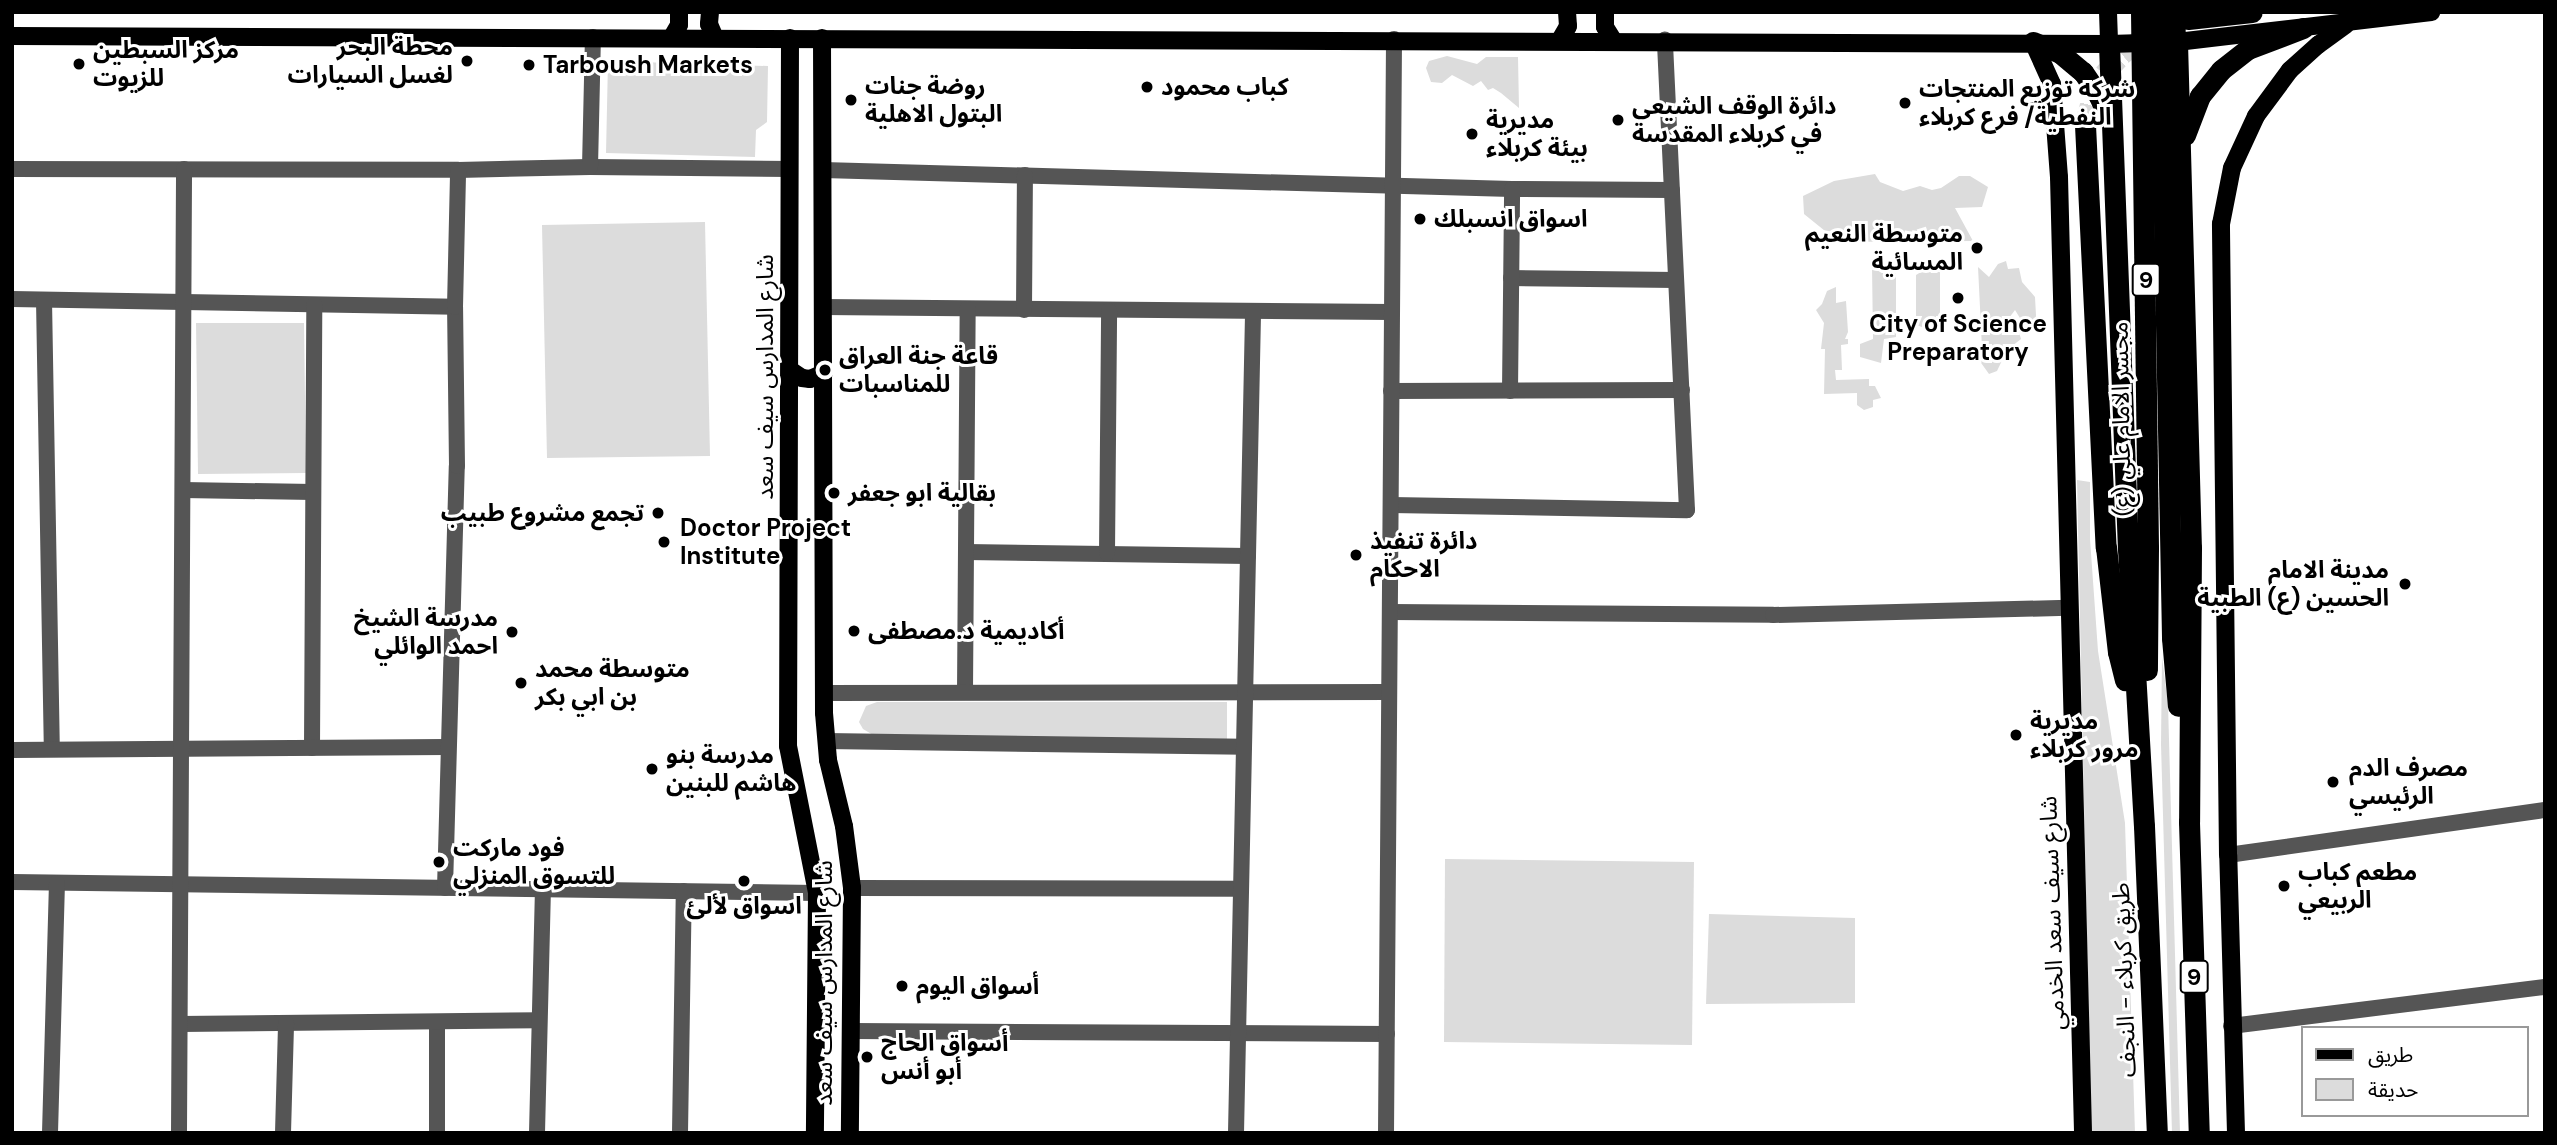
<!DOCTYPE html>
<meta charset="utf-8">
<style>
body{margin:0}
#map{position:relative;width:2557px;height:1145px;overflow:hidden;background:#fff;font-family:"DM Sans","Noto Sans Arabic",sans-serif}
div>[style]{position:absolute}
.green>*{inset:0;background:#dcdcdc}
.highway-tunnel>*{height:21px;margin-top:-10.5px;transform-origin:0;background:repeating-linear-gradient(90deg,#d9d9d9 0 21px,transparent 0 31px)}
.minor>*{height:16px;margin:-8px;padding:0 8px;transform-origin:8px;border-radius:8px;background:#555}
.major>*{height:18px;margin:-9px;padding:0 9px;transform-origin:9px;border-radius:9px;background:#000}
.highway>*{height:21px;margin:-10.5px;padding:0 10.5px;transform-origin:10.5px;border-radius:10.5px;background:#000}
.dots>*{width:19px;height:19px;translate:-50% -50%;box-sizing:border-box;border:4px solid #fff;border-radius:50%}
span{translate:-50% -50%;white-space:nowrap;text-align:center;line-height:1.15;-webkit-text-stroke:6px #fff;paint-order:stroke}
.shield-label span{padding:2px 5px;background:#fff;border:2px solid;border-radius:5px;-webkit-text-stroke-width:0}
.shield-label{font-size:23px;color:#000;font-weight:700}
.poi-label{font-size:24px;color:#000;font-weight:700}
.right{translate:-100% -50%;text-align:right}
.left{translate:0 -50%;text-align:left}
.street-label{font-size:24px;color:#000}
.frame{position:absolute;inset:0;border:14px solid #000;pointer-events:none}
.legend{position:absolute;left:2301px;top:1026px;width:228px;height:91px;box-sizing:border-box;background:#fff;border:2px solid #999;margin:0;padding:9px 12px;list-style:none;font-size:21px;color:#000}
.legend li{display:flex;align-items:center;gap:14px;height:35px}
.legend b{width:35px;border:2px solid #999}
</style>
<div id="map">
<div class="green">
<i style="clip-path:polygon(1447px 56px,1477px 64px,1486px 57px,1518px 57px,1519px 108px,1501px 93px,1493px 88px,1488px 90px,1481px 81px,1473px 86px,1452px 75px,1442px 83px,1431px 82px,1426px 68px,1429px 61px)"></i>
<i style="clip-path:polygon(608px 61px,768px 66px,767px 122px,756px 130px,755px 157px,606px 153px)"></i>
<i style="clip-path:polygon(1875px 174px,1880px 182px,1903px 191px,1920px 186px,1932px 190px,1941px 188px,1959px 176px,1970px 176px,1988px 187px,1982px 207px,1955px 208px,1973px 241px,1828px 242px,1830px 235px,1804px 214px,1803px 196px,1834px 181px)"></i>
<i style="clip-path:polygon(705px 222px,710px 456px,547px 458px,542px 225px)"></i>
<i style="clip-path:polygon(2006px 261px,2008px 269px,2019px 268px,2022px 282px,2035px 297px,2036px 315px,2035px 325px,2023px 323px,2015px 310px,2003px 326px,2007px 331px,2017px 326px,2021px 339px,2007px 350px,1997px 371px,1989px 374px,1979px 360px,1982px 348px,1978px 267px,1989px 277px,1998px 264px)"></i>
<i style="clip-path:polygon(1872px 266px,1896px 266px,1896px 337px,1884px 339px,1881px 363px,1860px 357px,1860px 344px,1873px 339px)"></i>
<i style="clip-path:polygon(1929px 267px,1940px 272px,1940px 320px,1925px 328px,1916px 325px,1916px 275px)"></i>
<i style="clip-path:polygon(1836px 287px,1836px 303px,1846px 301px,1848px 332px,1845px 339px,1848px 339px,1848px 344px,1841px 345px,1842px 370px,1835px 370px,1836px 380px,1869px 379px,1869px 386px,1875px 386px,1881px 398px,1873px 400px,1873px 407px,1864px 410px,1857px 405px,1857px 393px,1824px 394px,1825px 349px,1821px 349px,1824px 323px,1816px 310px,1822px 304px,1827px 291px)"></i>
<i style="clip-path:polygon(196px 323px,304px 323px,306px 473px,198px 474px)"></i>
<i style="clip-path:polygon(2077px 480px,2090px 482px,2090px 539px,2098px 651px,2125px 823px,2135px 1133px,2093px 1133px,2091px 1128px)"></i>
<i style="clip-path:polygon(2162px 657px,2168px 704px,2180px 1133px,2172px 1133px,2161px 744px)"></i>
<i style="clip-path:polygon(877px 702px,1227px 702px,1227px 739px,885px 742px,863px 729px,859px 722px,866px 706px)"></i>
<i style="clip-path:polygon(1445px 859px,1694px 862px,1692px 1045px,1444px 1042px)"></i>
<i style="clip-path:polygon(1709px 914px,1855px 918px,1855px 1003px,1706px 1004px)"></i>
</div>
<div class="highway-tunnel">
<i style="left:2085px;top:125px;width:27px;rotate:-75deg"></i>
<i style="left:2092px;top:99px;width:28px;rotate:-64deg"></i>
<i style="left:2104px;top:74px;width:27px;rotate:-48deg"></i>
<i style="left:2122px;top:54px;width:28px;rotate:-39deg"></i>
</div>
<div class="minor">
<i style="left:590px;top:167px;width:200px;rotate:0.6deg"></i>
<i style="left:12px;top:169px;width:446px;rotate:0.1deg"></i>
<i style="left:458px;top:170px;width:132px;rotate:-1.3deg"></i>
<i style="left:590px;top:167px;width:130px;rotate:-88.7deg"></i>
<i style="left:823px;top:170px;width:689px;rotate:1.58deg"></i>
<i style="left:1512px;top:189px;width:160px;rotate:0.4deg"></i>
<i style="left:1511px;top:278px;width:165px;rotate:0.7deg"></i>
<i style="left:12px;top:299px;width:443px;rotate:1deg"></i>
<i style="left:44px;top:300px;width:449px;rotate:89deg"></i>
<i style="left:823px;top:307px;width:569px;rotate:0.5deg"></i>
<i style="left:1024px;top:310px;width:135px;rotate:-89.6deg"></i>
<i style="left:1391px;top:391px;width:291px;rotate:-0.2deg"></i>
<i style="left:1510px;top:391px;width:202px;rotate:-89.4deg"></i>
<i style="left:183px;top:490px;width:130px;rotate:0.9deg"></i>
<i style="left:1391px;top:505px;width:296px;rotate:1deg"></i>
<i style="left:1687px;top:510px;width:471px;rotate:-92.7deg"></i>
<i style="left:966px;top:552px;width:282px;rotate:0.8deg"></i>
<i style="left:1107px;top:553px;width:242px;rotate:-89.5deg"></i>
<i style="left:1390px;top:612px;width:383px;rotate:0.4deg"></i>
<i style="left:1773px;top:615px;width:295px;rotate:-1.4deg"></i>
<i style="left:965px;top:692px;width:383px;rotate:-89.6deg"></i>
<i style="left:825px;top:693px;width:564px;rotate:-0.1deg"></i>
<i style="left:826px;top:741px;width:418px;rotate:0.8deg"></i>
<i style="left:312px;top:748px;width:443px;rotate:-89.7deg"></i>
<i style="left:12px;top:750px;width:435px;rotate:-0.4deg"></i>
<i style="left:2228px;top:855px;width:320px;rotate:-8.1deg"></i>
<i style="left:12px;top:882px;width:805px;rotate:0.78deg"></i>
<i style="left:445px;top:888px;width:422px;rotate:-88.4deg"></i>
<i style="left:457px;top:466px;width:159px;rotate:-90.7deg"></i>
<i style="left:455px;top:307px;width:137px;rotate:-88.7deg"></i>
<i style="left:852px;top:888px;width:389px;rotate:0.1deg"></i>
<i style="left:437px;top:1022px;width:111px;rotate:90deg"></i>
<i style="left:180px;top:1024px;width:359px;rotate:-0.6deg"></i>
<i style="left:2231px;top:1026px;width:316px;rotate:-7.1deg"></i>
<i style="left:851px;top:1031px;width:536px;rotate:0.32deg"></i>
<i style="left:50px;top:1133px;width:250px;rotate:-88.4deg"></i>
<i style="left:179px;top:1133px;width:964px;rotate:-89.7deg"></i>
<i style="left:283px;top:1133px;width:110px;rotate:-88.4deg"></i>
<i style="left:537px;top:1133px;width:244px;rotate:-88.6deg"></i>
<i style="left:680px;top:1133px;width:242px;rotate:-89.1deg"></i>
<i style="left:1236px;top:1133px;width:821px;rotate:-88.81deg"></i>
<i style="left:1386px;top:1133px;width:1094px;rotate:-89.58deg"></i>
</div>
<div class="major">
<i style="left:710px;top:12px;width:12px;rotate:95deg"></i>
<i style="left:709px;top:24px;width:15px;rotate:67deg"></i>
<i style="left:1605px;top:12px;width:15px;rotate:90deg"></i>
<i style="left:1605px;top:27px;width:15px;rotate:58deg"></i>
<i style="left:2108px;top:12px;width:32px;rotate:88deg"></i>
<i style="left:2176px;top:12px;width:30px;rotate:88deg"></i>
<i style="left:12px;top:36px;width:2097px;rotate:0.22deg"></i>
<i style="left:2109px;top:44px;width:68px;rotate:-1.7deg"></i>
<i style="left:2177px;top:42px;width:256px;rotate:-6.7deg"></i>
<i style="left:672px;top:37px;width:14px;rotate:-60deg"></i>
<i style="left:679px;top:25px;width:13px;rotate:-90deg"></i>
<i style="left:790px;top:38px;width:708px;rotate:90.16deg"></i>
<i style="left:788px;top:746px;width:150px;rotate:78.8deg"></i>
<i style="left:817px;top:893px;width:240px;rotate:90.5deg"></i>
<i style="left:822px;top:38px;width:675px;rotate:89.83deg"></i>
<i style="left:824px;top:713px;width:47px;rotate:85.1deg"></i>
<i style="left:828px;top:760px;width:68px;rotate:76.4deg"></i>
<i style="left:844px;top:826px;width:63px;rotate:82.6deg"></i>
<i style="left:852px;top:888px;width:245px;rotate:90.5deg"></i>
<i style="left:1560px;top:40px;width:16px;rotate:-60deg"></i>
<i style="left:1568px;top:26px;width:14px;rotate:-94deg"></i>
<i style="left:2033px;top:42px;width:46px;rotate:65.7deg"></i>
<i style="left:2052px;top:84px;width:93px;rotate:85.7deg"></i>
<i style="left:2059px;top:177px;width:956px;rotate:88.56deg"></i>
<i style="left:790px;top:370px;width:14px;rotate:34deg"></i>
<i style="left:802px;top:378px;width:8px;rotate:7deg"></i>
<i style="left:810px;top:379px;width:15px;rotate:-23deg"></i>
<i style="left:2236px;top:1133px;width:278px;rotate:-91.6deg"></i>
<i style="left:2228px;top:855px;width:631px;rotate:-90.64deg"></i>
<i style="left:2221px;top:224px;width:57px;rotate:-78.9deg"></i>
<i style="left:2232px;top:168px;width:57px;rotate:-65.2deg"></i>
<i style="left:2256px;top:116px;width:57px;rotate:-53.5deg"></i>
<i style="left:2290px;top:70px;width:38px;rotate:-42deg"></i>
<i style="left:2318px;top:45px;width:34px;rotate:-36deg"></i>
</div>
<div class="highway">
<i style="left:2141px;top:12px;width:536px;rotate:89.25deg"></i>
<i style="left:2148px;top:548px;width:122px;rotate:90.5deg"></i>
<i style="left:2160px;top:12px;width:626px;rotate:88.9deg"></i>
<i style="left:2172px;top:638px;width:68px;rotate:85deg"></i>
<i style="left:2188px;top:19px;width:64px;rotate:-6.2deg"></i>
<i style="left:2033px;top:42px;width:29px;rotate:22deg"></i>
<i style="left:2060px;top:53px;width:30px;rotate:40deg"></i>
<i style="left:2083px;top:72px;width:29px;rotate:56deg"></i>
<i style="left:2099px;top:96px;width:17px;rotate:66deg"></i>
<i style="left:2177px;top:42px;width:506px;rotate:88.42deg"></i>
<i style="left:2191px;top:548px;width:274px;rotate:90.4deg"></i>
<i style="left:2189px;top:822px;width:311px;rotate:88.2deg"></i>
<i style="left:2109px;top:44px;width:505px;rotate:87.85deg"></i>
<i style="left:2128px;top:549px;width:277px;rotate:86.7deg"></i>
<i style="left:2144px;top:826px;width:307px;rotate:87.6deg"></i>
<i style="left:2085px;top:125px;width:423px;rotate:87.2deg"></i>
<i style="left:2106px;top:547px;width:106px;rotate:83.5deg"></i>
<i style="left:2118px;top:652px;width:29px;rotate:76deg"></i>
<i style="left:2185px;top:135px;width:42px;rotate:-69deg"></i>
<i style="left:2200px;top:96px;width:33px;rotate:-51deg"></i>
<i style="left:2221px;top:70px;width:34px;rotate:-38deg"></i>
<i style="left:2248px;top:49px;width:59px;rotate:-20.9deg"></i>
</div>
<div class="dots">
<i style="left:467px;top:61px;background:#000"></i>
<i style="left:79px;top:64px;background:#000"></i>
<i style="left:529px;top:65px;background:#000"></i>
<i style="left:1147px;top:87px;background:#000"></i>
<i style="left:851px;top:100px;background:#000"></i>
<i style="left:1905px;top:103px;background:#000"></i>
<i style="left:1618px;top:120px;background:#000"></i>
<i style="left:1472px;top:134px;background:#000"></i>
<i style="left:1420px;top:219px;background:#000"></i>
<i style="left:1977px;top:248px;background:#000"></i>
<i style="left:1958px;top:298px;background:#000"></i>
<i style="left:825px;top:370px;background:#000"></i>
<i style="left:834px;top:493px;background:#000"></i>
<i style="left:658px;top:513px;background:#000"></i>
<i style="left:664px;top:542px;background:#000"></i>
<i style="left:1356px;top:555px;background:#000"></i>
<i style="left:2405px;top:584px;background:#000"></i>
<i style="left:854px;top:631px;background:#000"></i>
<i style="left:512px;top:632px;background:#000"></i>
<i style="left:521px;top:683px;background:#000"></i>
<i style="left:2016px;top:735px;background:#000"></i>
<i style="left:652px;top:769px;background:#000"></i>
<i style="left:2333px;top:782px;background:#000"></i>
<i style="left:439px;top:862px;background:#000"></i>
<i style="left:744px;top:881px;background:#000"></i>
<i style="left:2284px;top:886px;background:#000"></i>
<i style="left:902px;top:986px;background:#000"></i>
<i style="left:867px;top:1057px;background:#000"></i>
</div>
<div class="shield-label">
<span style="left:2146px;top:280px">9</span>
<span style="left:2194px;top:977px">9</span>
</div>
<div class="poi-label">
<span class="right" style="left:453px;top:61px">محطة البحر<br>لغسل السيارات</span>
<span class="left" style="left:93px;top:64px">مركز السبطين<br>للزيوت</span>
<span class="left" style="left:543px;top:65px">Tarboush Markets</span>
<span class="left" style="left:865px;top:100px">روضة جنات<br>البتول الاهلية</span>
<span class="left" style="left:1161px;top:87px">كباب محمود</span>
<span class="left" style="left:1919px;top:103px">شركه توزيع المنتجات<br>النفطية/ فرع كربلاء</span>
<span class="left" style="left:1632px;top:120px">دائرة الوقف الشيعي<br>في كربلاء المقدسة</span>
<span class="left" style="left:1486px;top:134px">مديرية<br>بيئة كربلاء</span>
<span class="left" style="left:1434px;top:219px">اسواق انسبلك</span>
<span class="right" style="left:1963px;top:248px">متوسطة النعيم<br>المسائية</span>
<span style="left:1958px;top:338px">City of Science<br>Preparatory</span>
<span class="left" style="left:839px;top:370px">قاعة جنة العراق<br>للمناسبات</span>
<span class="left" style="left:848px;top:493px">بقالية ابو جعفر</span>
<span class="right" style="left:644px;top:513px">تجمع مشروع طبيب</span>
<span class="left" style="left:680px;top:542px">Doctor Project<br>Institute</span>
<span class="left" style="left:1370px;top:555px">دائرة تنفيذ<br>الاحكام</span>
<span class="right" style="left:2389px;top:584px">مدينة الامام<br>الحسين (ع) الطبية</span>
<span class="right" style="left:498px;top:632px">مدرسة الشيخ<br>احمد الوائلي</span>
<span class="left" style="left:868px;top:631px">أكاديمية د.مصطفى</span>
<span class="left" style="left:535px;top:683px">متوسطة محمد<br>بن ابي بكر</span>
<span class="left" style="left:2030px;top:735px">مديرية<br>مرور كربلاء</span>
<span class="left" style="left:666px;top:769px">مدرسة بنو<br>هاشم للبنين</span>
<span class="left" style="left:2349px;top:782px">مصرف الدم<br>الرئيسي</span>
<span class="left" style="left:453px;top:862px">فود ماركت<br>للتسوق المنزلي</span>
<span class="left" style="left:2298px;top:886px">مطعم كباب<br>الربيعي</span>
<span style="left:744px;top:906px">اسواق لألئ</span>
<span class="left" style="left:916px;top:986px">أسواق اليوم</span>
<span class="left" style="left:881px;top:1057px">أسواق الحاج<br>أبو أنس</span>
</div>
<div class="street-label">
<span style="left:765px;top:377px;rotate:-90deg">شارع المدارس سيف سعد</span>
<span style="left:2121px;top:419px;rotate:-91deg">مجسر الامام علي (ع)</span>
<span style="left:2052px;top:913px;rotate:-92deg">شارع سيف سعد الخدمي</span>
<span style="left:2124px;top:980px;rotate:-92deg">طريق كربلاء - النجف</span>
<span style="left:824px;top:983px;rotate:-90deg">شارع المدارس سيف سعد</span>
</div>
<div class="frame"></div>
<ul class="legend">
<li><b style="height:9px;background:#000"></b>طريق</li>
<li><b style="height:19px;background:#dcdcdc"></b>حديقة</li>
</ul>
</div>
